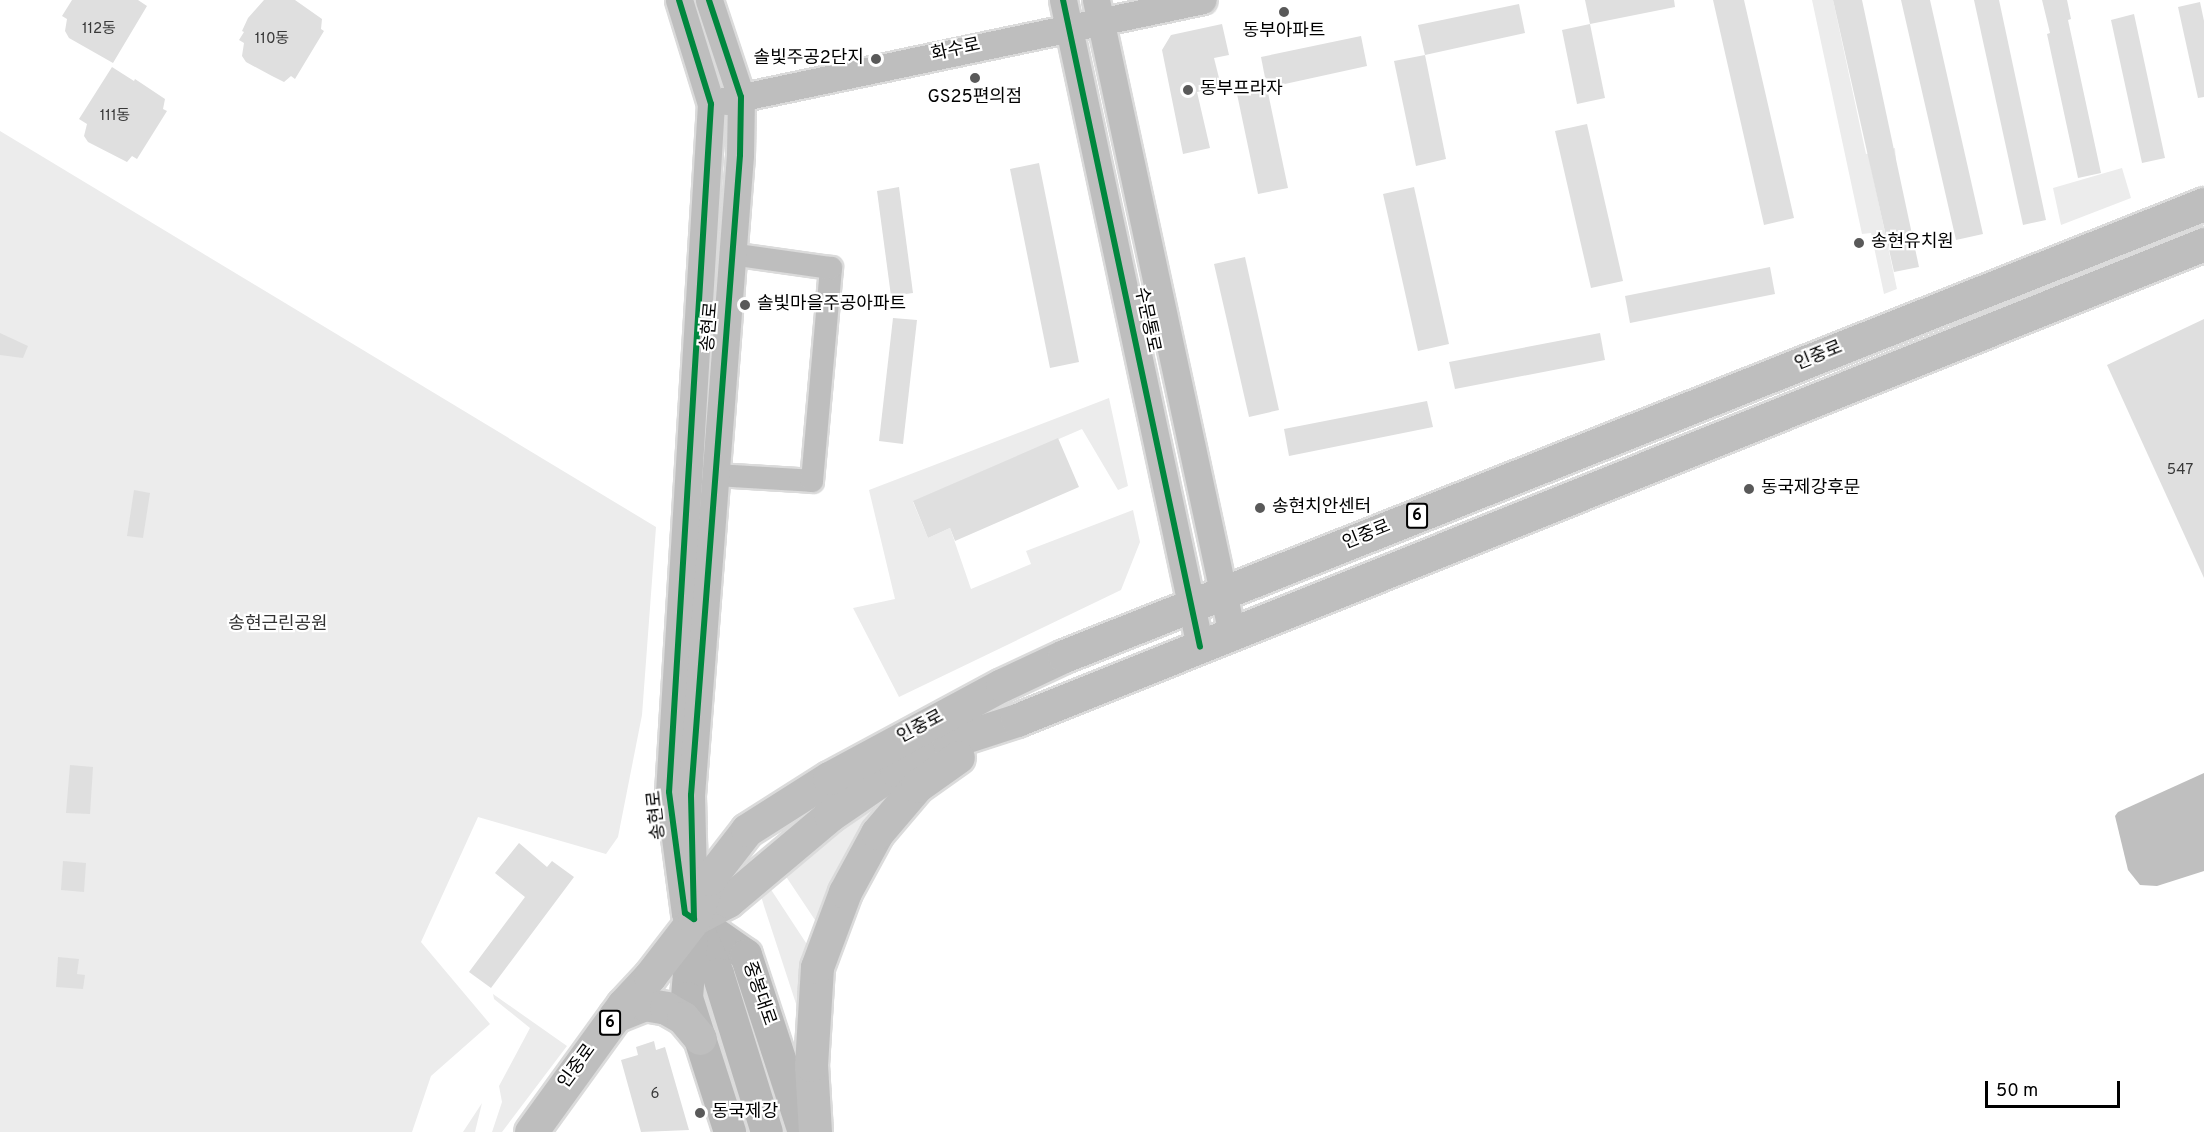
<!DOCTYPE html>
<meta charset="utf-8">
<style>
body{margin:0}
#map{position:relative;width:2204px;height:1132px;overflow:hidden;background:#fff;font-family:Overpass,"Noto Sans KR",sans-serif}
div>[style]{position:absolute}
.green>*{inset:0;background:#ececec}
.water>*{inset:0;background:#bfbfbf}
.building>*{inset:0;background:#dfdfdf}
.roads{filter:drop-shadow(2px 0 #dbdbdb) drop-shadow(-2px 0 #dbdbdb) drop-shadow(0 2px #dbdbdb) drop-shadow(0 -2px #dbdbdb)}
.minor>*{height:22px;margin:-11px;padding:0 11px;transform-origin:11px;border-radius:11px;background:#bebebe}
.tertiary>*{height:27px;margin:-13.5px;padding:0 13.5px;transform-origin:13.5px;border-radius:13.5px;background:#bebebe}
.secondary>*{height:32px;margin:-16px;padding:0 16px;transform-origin:16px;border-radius:16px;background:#b8b8b8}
.primary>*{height:33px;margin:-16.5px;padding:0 16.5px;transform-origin:16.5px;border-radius:16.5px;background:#bebebe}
.cycleway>*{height:6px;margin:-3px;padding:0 3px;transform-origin:3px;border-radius:3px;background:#00873e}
.dots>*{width:16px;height:16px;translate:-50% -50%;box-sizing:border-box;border:3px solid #fff;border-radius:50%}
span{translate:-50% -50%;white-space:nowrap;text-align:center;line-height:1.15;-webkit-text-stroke:4.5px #fff;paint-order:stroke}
.number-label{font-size:15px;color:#383838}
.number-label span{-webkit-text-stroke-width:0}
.shield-label span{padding:2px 4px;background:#fff;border:2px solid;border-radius:4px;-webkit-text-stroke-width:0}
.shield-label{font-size:16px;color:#000;font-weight:700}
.poi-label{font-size:18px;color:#000}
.right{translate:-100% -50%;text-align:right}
.left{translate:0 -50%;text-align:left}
.street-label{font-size:18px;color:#000}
.park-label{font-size:18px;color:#333}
.scale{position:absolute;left:1985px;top:1081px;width:135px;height:27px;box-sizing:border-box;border:3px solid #000;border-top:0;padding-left:8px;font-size:18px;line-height:21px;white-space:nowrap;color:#000;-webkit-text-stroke:4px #fff;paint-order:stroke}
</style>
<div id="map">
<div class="green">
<i style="clip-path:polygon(1812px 0,1833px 0,1866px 154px,1895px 148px,1896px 161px,1871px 167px,1897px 289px,1884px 294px,1871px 233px,1862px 234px)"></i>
<i style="clip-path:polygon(0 131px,656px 527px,642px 715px,618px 837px,606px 854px,478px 817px,421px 942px,490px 1024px,431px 1076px,412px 1132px,0 1132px)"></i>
<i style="clip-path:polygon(2122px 168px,2131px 198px,2061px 225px,2053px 188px)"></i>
<i style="clip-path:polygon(1109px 398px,1128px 486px,1118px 490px,1082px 429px,913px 502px,928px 538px,950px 528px,971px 589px,1031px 564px,1026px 551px,1133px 510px,1140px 542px,1121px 590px,899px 697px,853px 608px,895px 599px,869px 490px)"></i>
<i style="clip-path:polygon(885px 795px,870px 820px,817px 923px,781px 869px)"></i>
<i style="clip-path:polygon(768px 885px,810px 949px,800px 1016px,764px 906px,761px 896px)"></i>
<i style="clip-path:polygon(493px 994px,567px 1046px,502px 1132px,492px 1132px,502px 1102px,499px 1086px,530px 1028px,494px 999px)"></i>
<i style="clip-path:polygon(482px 1103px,475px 1132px,463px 1132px)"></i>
</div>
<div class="water">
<i style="clip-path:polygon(2204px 773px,2204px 871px,2157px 886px,2140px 885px,2128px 870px,2115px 816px,2118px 812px)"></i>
</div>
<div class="building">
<i style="clip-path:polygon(72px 0,138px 0,147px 6px,113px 63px,69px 38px,65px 31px,67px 19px,62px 16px)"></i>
<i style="clip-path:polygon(264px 0,295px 0,322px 19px,321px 29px,324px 31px,295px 79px,291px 76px,284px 82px,272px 76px,246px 62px,242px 56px,244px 43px,239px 40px,244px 32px,242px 31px,248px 18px)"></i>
<i style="clip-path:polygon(1585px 0,1674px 0,1675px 7px,1590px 24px)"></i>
<i style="clip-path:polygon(1713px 0,1744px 0,1794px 218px,1764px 225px)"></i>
<i style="clip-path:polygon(1833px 0,1862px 0,1919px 267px,1894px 272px)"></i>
<i style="clip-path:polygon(1901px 0,1930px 0,1983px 234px,1956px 240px)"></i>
<i style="clip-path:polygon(1974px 0,1999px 0,2046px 220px,2023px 225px)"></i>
<i style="clip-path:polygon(2042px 0,2067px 0,2071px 19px,2068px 20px,2101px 173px,2078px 178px,2047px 34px,2050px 33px)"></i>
<i style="clip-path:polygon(2200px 2px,2204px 21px,2204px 97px,2198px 98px,2178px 7px)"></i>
<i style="clip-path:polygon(1519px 4px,1525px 33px,1425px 55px,1418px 25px)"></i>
<i style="clip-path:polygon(2134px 14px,2165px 158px,2142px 163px,2111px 20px)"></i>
<i style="clip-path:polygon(1222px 24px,1229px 55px,1214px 58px,1221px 86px,1197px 92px,1210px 148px,1183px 154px,1162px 50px,1171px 35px)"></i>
<i style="clip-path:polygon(1590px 24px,1605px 98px,1577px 104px,1562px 30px)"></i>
<i style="clip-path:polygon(1361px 36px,1367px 66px,1267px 88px,1261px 57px)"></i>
<i style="clip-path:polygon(1425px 55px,1446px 159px,1416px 166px,1394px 61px)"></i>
<i style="clip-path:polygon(112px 67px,134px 81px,135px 79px,165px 99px,163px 109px,167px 111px,137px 159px,132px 156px,127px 162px,88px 142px,84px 136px,87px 124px,79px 119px)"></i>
<i style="clip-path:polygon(1267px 88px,1288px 188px,1258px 194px,1237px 94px)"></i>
<i style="clip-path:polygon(1587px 124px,1623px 281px,1591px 288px,1555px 131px)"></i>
<i style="clip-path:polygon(1039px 163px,1079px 362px,1050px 368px,1010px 169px)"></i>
<i style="clip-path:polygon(899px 187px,913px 293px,891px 296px,877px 191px)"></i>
<i style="clip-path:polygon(1414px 187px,1449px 344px,1418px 351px,1383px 194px)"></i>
<i style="clip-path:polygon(1245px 257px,1279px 410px,1249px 417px,1214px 264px)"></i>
<i style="clip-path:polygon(1770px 267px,1775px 294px,1630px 323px,1625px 296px)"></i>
<i style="clip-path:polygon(893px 318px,917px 320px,903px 444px,879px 441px)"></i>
<i style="clip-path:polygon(2204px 319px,2204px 578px,2107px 365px)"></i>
<i style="clip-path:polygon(0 333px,28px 346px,23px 358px,0 355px)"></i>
<i style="clip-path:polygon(1600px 333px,1605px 360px,1455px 389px,1449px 362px)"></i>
<i style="clip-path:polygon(1427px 401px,1433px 427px,1289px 456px,1284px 429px)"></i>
<i style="clip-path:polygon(1058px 438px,1079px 487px,955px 541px,950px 528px,928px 538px,913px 501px)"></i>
<i style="clip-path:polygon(134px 490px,150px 493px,143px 538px,127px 536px)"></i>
<i style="clip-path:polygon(70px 765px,93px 767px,90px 814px,66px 813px)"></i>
<i style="clip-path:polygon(519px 843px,547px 867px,552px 861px,574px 877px,491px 988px,469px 972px,525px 897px,495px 873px)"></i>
<i style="clip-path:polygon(63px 861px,86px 863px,84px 892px,61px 890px)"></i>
<i style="clip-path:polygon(58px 957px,79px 959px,77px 974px,85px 975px,83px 989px,56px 987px)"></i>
<i style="clip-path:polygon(654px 1041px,656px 1050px,665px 1047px,689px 1130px,641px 1132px,621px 1060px,638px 1055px,636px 1047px)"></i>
</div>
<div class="roads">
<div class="minor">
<i style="left:715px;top:475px;width:97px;rotate:3.5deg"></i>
<i style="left:812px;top:481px;width:214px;rotate:-84.9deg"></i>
<i style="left:831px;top:268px;width:100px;rotate:-172deg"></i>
</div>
<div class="tertiary">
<i style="left:679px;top:0;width:109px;rotate:72.9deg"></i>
<i style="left:711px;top:104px;width:689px;rotate:93.49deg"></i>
<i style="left:669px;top:792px;width:122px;rotate:82.5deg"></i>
<i style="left:685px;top:913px;width:11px;rotate:34deg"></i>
<i style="left:694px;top:919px;width:124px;rotate:-91.4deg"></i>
<i style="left:691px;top:795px;width:642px;rotate:-85.62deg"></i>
<i style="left:740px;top:155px;width:58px;rotate:-89deg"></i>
<i style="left:741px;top:97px;width:102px;rotate:-108.3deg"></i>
<i style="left:1063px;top:0;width:661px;rotate:78.04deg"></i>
<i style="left:1096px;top:0;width:648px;rotate:77.89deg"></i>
<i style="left:724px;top:101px;width:489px;rotate:-11.9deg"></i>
</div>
<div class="secondary">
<i style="left:694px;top:919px;width:63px;rotate:34.7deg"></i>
<i style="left:746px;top:955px;width:186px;rotate:71.9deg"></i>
<i style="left:694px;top:920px;width:59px;rotate:66deg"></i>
<i style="left:718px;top:974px;width:165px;rotate:72.8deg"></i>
<i style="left:693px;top:923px;width:75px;rotate:94.6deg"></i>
<i style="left:687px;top:998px;width:141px;rotate:72.2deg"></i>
</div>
<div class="primary">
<i style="left:694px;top:919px;width:38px;rotate:-28deg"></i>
<i style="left:728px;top:901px;width:133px;rotate:-40.1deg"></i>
<i style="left:830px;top:815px;width:80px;rotate:-34.3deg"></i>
<i style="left:896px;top:770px;width:60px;rotate:-27.8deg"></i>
<i style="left:949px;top:742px;width:71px;rotate:-17.9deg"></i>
<i style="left:1017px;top:720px;width:1279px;rotate:-21.85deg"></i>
<i style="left:615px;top:1016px;width:31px;rotate:-22deg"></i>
<i style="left:644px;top:1004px;width:22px;rotate:10deg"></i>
<i style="left:666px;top:1008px;width:20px;rotate:30deg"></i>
<i style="left:683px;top:1018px;width:26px;rotate:50deg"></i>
<i style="left:531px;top:1132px;width:157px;rotate:-54.1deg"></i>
<i style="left:623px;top:1005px;width:40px;rotate:-47deg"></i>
<i style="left:650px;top:976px;width:72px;rotate:-52.3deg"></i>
<i style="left:694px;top:919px;width:43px;rotate:-69.4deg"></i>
<i style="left:709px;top:879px;width:62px;rotate:-52.2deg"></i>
<i style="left:747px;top:830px;width:97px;rotate:-32.4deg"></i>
<i style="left:829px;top:778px;width:196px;rotate:-28.3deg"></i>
<i style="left:1002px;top:685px;width:68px;rotate:-25.1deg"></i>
<i style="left:1064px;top:656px;width:1226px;rotate:-21.63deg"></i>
<i style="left:815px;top:1132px;width:67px;rotate:-93.4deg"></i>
<i style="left:811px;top:1065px;width:98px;rotate:-86.5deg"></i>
<i style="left:817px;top:967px;width:80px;rotate:-69.5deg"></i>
<i style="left:845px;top:892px;width:67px;rotate:-61.5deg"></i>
<i style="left:877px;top:833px;width:62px;rotate:-49.6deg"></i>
<i style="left:917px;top:786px;width:50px;rotate:-35.3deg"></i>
</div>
</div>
<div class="cycleway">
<i style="left:679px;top:0;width:109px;rotate:72.9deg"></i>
<i style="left:711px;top:104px;width:689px;rotate:93.49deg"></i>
<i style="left:669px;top:792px;width:122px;rotate:82.5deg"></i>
<i style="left:685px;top:913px;width:11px;rotate:34deg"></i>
<i style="left:694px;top:919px;width:124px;rotate:-91.4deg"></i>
<i style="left:691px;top:795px;width:642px;rotate:-85.62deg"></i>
<i style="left:740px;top:155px;width:58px;rotate:-89deg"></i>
<i style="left:741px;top:97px;width:102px;rotate:-108.3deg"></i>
<i style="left:1063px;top:0;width:661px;rotate:78.04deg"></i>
</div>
<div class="dots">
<i style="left:1284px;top:12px;background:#595959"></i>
<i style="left:876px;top:59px;background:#595959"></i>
<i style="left:975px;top:78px;background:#595959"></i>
<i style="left:1188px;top:90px;background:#595959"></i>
<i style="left:1859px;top:243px;background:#595959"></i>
<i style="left:745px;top:305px;background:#595959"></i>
<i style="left:1749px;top:489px;background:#595959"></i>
<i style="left:1260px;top:508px;background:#595959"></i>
<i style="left:700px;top:1113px;background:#595959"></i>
</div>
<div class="number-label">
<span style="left:99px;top:30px">112동</span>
<span style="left:272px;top:40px">110동</span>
<span style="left:115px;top:117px">111동</span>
<span style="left:2180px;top:471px">547</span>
<span style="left:655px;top:1095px">6</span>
</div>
<div class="shield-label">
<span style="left:1417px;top:516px">6</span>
<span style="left:610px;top:1023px">6</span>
</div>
<div class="poi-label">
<span style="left:1284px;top:32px">동부아파트</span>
<span class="right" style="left:864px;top:59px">솔빛주공2단지</span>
<span class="left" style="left:1200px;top:90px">동부프라자</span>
<span style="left:975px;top:98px">GS25편의점</span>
<span class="left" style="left:1871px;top:243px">송현유치원</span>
<span class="left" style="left:757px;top:305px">솔빛마을주공아파트</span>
<span class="left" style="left:1761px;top:489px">동국제강후문</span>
<span class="left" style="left:1272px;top:508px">송현치안센터</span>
<span class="left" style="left:712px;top:1113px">동국제강</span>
</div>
<div class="street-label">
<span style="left:956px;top:51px;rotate:-12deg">화수로</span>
<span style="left:1146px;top:320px;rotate:78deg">수문통로</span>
<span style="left:711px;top:327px;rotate:-85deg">송현로</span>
<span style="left:1819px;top:357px;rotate:-22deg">인중로</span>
<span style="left:1367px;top:536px;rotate:-22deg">인중로</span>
<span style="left:921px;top:728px;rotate:-28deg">인중로</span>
<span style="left:658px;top:815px;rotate:-96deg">송현로</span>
<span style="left:758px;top:994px;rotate:71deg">중봉대로</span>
<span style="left:578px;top:1067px;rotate:-54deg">인중로</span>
</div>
<div class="park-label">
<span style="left:278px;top:625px">송현근린공원</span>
</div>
<div class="scale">50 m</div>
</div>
